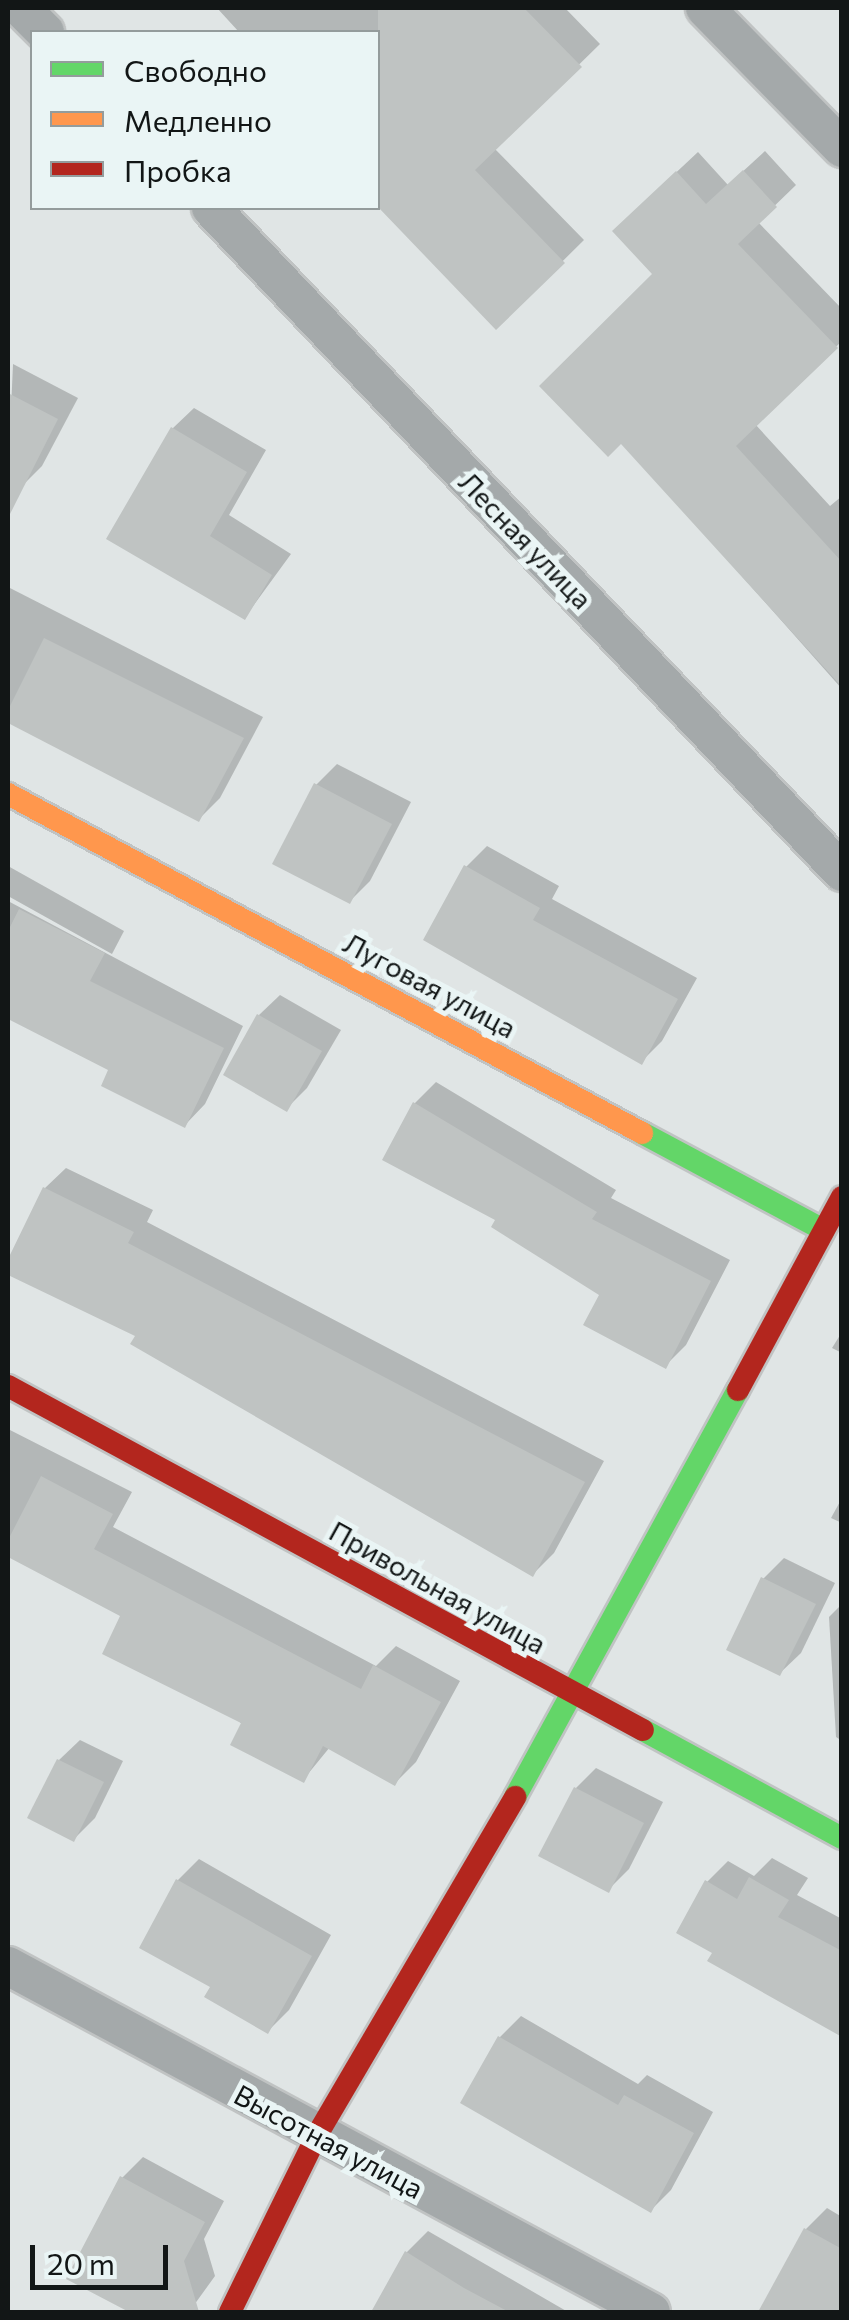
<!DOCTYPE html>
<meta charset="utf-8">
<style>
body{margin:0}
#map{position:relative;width:849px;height:2320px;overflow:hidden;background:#e0e5e5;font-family:Commissioner,sans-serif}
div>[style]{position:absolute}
.shadow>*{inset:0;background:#0003}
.building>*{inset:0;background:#bfc3c2}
.roads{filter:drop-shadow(2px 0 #c0c3c3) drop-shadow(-2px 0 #c0c3c3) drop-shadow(0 2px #c0c3c3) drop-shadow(0 -2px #c0c3c3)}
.street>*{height:38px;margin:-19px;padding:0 19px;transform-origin:19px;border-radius:19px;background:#a4a9aa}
.fast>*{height:22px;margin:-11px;padding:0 11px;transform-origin:11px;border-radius:11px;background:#63d668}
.slow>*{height:22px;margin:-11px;padding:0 11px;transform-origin:11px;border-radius:11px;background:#ff974d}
.jam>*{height:22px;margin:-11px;padding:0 11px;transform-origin:11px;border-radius:11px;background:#b3261e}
span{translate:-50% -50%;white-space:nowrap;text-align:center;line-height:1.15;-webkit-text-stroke:10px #eaf5f5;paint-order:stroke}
.street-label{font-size:28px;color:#121616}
.frame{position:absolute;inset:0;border:10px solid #121616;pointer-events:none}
.legend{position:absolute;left:30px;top:30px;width:350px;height:180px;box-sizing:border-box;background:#eaf5f5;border:2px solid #949c9c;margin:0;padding:12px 18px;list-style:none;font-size:30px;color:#121616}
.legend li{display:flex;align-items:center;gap:20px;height:50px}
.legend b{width:50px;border:2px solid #949c9c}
.scale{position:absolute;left:30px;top:2245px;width:138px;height:45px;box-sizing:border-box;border:5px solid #121616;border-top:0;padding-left:12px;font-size:30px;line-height:35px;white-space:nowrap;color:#121616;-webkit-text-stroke:8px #eaf5f5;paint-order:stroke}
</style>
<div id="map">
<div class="shadow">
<i style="clip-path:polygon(217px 8px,565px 8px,600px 44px,494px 148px,584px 240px,496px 327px,378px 203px,378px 32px,239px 32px)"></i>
<i style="clip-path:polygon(765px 151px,796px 185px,758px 222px,842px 309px,842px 341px,755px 424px,830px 506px,842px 496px,842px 689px,621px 440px,656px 274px,636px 210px,698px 152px,728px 185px)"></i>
<i style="clip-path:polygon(13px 364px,78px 398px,42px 466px,21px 487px,8px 479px)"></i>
<i style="clip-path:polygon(194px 408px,266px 450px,229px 515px,291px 554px,245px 617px,109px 538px,173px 428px)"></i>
<i style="clip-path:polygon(8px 587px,263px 717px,220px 798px,199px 819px,8px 720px)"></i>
<i style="clip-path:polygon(337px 764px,411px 802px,370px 881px,350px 901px,316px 785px)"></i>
<i style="clip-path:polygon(487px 846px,559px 886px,552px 899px,697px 978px,662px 1041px,641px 1062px,466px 867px)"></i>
<i style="clip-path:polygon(8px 866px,124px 931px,112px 954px,8px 896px)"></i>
<i style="clip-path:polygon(8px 901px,243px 1026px,205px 1104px,185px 1125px,111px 1069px,8px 1016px)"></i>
<i style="clip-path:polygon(280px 995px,341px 1030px,307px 1088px,286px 1109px,259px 1015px)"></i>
<i style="clip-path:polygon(436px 1082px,616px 1190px,611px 1198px,730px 1260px,686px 1345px,665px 1366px,602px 1295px,499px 1219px,386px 1159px,415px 1103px)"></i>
<i style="clip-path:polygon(66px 1168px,153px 1210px,147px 1222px,604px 1461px,554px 1553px,533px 1574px,138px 1335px,8px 1272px,45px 1188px)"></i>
<i style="clip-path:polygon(842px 1332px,842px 1353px,832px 1348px)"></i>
<i style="clip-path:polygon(8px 1429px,132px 1492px,113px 1527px,376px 1666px,396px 1646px,460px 1681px,416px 1762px,395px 1783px,330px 1747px,303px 1780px,123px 1615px,8px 1554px)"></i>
<i style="clip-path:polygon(842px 1498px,842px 1523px,831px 1518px)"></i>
<i style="clip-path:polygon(784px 1558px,835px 1583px,801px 1653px,780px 1673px,763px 1579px)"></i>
<i style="clip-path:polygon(842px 1604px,842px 1741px,836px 1737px,829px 1617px)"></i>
<i style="clip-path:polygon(80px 1740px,123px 1761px,95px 1818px,74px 1839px,59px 1760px)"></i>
<i style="clip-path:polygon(596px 1768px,663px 1802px,629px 1869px,608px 1890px,576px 1788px)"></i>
<i style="clip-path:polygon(772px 1858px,808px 1878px,797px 1895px,842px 1919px,842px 2032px,715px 1952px,707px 1882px,728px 1861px,754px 1876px)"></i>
<i style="clip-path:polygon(199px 1859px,331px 1935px,289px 2010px,268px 2031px,213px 1986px,142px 1947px,178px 1880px)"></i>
<i style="clip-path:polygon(521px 2016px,638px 2084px,647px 2075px,713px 2112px,671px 2190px,651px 2210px,464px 2102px,500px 2037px)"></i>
<i style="clip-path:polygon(143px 2157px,224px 2201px,204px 2239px,215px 2276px,189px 2312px,134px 2312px,69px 2278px,122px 2178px)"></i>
<i style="clip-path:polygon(827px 2208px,842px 2217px,842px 2312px,762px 2309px,806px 2229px)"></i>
<i style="clip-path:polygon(428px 2231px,568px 2312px,374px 2312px,407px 2252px)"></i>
</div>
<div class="building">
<i style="clip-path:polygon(378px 8px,524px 8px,582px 67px,475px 170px,565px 263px,496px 330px,378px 207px)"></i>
<i style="clip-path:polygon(743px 170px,777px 207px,738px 244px,838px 348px,736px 446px,842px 562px,842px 687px,621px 444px,608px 457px,539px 386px,652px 274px,612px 231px,676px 171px,706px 204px)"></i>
<i style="clip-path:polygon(8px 393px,58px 419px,8px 518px)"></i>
<i style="clip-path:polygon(171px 427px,247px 472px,210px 536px,272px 575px,245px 620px,106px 539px)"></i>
<i style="clip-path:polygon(44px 638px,244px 738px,199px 822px,8px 723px,8px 710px)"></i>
<i style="clip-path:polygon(314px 783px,392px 824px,350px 904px,272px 864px)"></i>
<i style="clip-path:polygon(464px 865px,540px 908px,533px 920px,678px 999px,642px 1065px,423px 940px)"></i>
<i style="clip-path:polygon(19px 909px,105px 953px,90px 981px,224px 1048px,185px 1128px,101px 1086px,108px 1070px,8px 1019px,8px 931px)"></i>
<i style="clip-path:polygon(257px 1014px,322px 1051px,287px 1112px,223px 1075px)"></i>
<i style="clip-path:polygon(413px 1102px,597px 1212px,592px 1219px,711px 1281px,666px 1369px,583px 1325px,599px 1295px,491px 1227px,495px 1220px,382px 1160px)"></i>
<i style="clip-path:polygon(43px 1187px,134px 1232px,128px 1243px,585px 1482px,533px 1577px,130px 1344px,135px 1336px,8px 1275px,8px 1259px)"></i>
<i style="clip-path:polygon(41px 1476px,113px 1514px,94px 1549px,361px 1689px,373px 1665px,441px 1702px,395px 1786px,323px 1746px,304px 1783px,230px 1745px,241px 1723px,102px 1654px,120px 1616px,8px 1557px,8px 1540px)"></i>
<i style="clip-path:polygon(761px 1577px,816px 1604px,780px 1676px,726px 1650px)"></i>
<i style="clip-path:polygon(57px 1759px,104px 1782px,74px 1842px,27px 1818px)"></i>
<i style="clip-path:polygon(574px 1787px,644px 1823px,609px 1893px,538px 1856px)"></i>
<i style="clip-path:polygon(749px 1877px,789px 1900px,778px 1917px,842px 1951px,842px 2037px,707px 1961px,712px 1953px,676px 1933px,705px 1880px,737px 1899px)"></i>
<i style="clip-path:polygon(176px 1879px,312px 1956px,268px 2034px,204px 1997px,210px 1987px,139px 1948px)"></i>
<i style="clip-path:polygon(498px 2036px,618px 2105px,624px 2095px,694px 2133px,651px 2213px,460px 2103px)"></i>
<i style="clip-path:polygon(120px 2176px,205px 2222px,184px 2261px,199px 2312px,129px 2312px,66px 2279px)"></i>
<i style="clip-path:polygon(804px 2228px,842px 2249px,842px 2312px,758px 2312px)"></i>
<i style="clip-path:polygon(405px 2251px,464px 2288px,509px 2312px,371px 2312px)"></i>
</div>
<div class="roads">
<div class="street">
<i style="left:21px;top:8px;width:34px;rotate:45deg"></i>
<i style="left:705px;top:8px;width:196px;rotate:45.6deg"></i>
<i style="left:211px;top:208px;width:916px;rotate:46.46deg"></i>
<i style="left:8px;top:1966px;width:730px;rotate:28.28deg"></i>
</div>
<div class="fast">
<i style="left:642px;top:1133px;width:206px;rotate:28.1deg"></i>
<i style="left:643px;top:1730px;width:226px;rotate:28.5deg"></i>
<i style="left:515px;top:1797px;width:464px;rotate:-61.3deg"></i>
</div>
<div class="slow">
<i style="left:8px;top:794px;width:719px;rotate:28.13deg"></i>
</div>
<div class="jam">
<i style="left:8px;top:1386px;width:722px;rotate:28.45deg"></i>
<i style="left:738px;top:1390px;width:219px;rotate:-61.7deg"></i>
<i style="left:230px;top:2312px;width:197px;rotate:-63.8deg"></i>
<i style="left:317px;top:2135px;width:392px;rotate:-59.6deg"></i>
</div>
</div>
<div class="street-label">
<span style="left:526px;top:540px;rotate:46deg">Лесная улица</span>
<span style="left:430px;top:985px;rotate:28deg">Луговая улица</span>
<span style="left:438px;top:1587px;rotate:29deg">Привольная улица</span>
<span style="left:329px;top:2141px;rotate:28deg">Высотная улица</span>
</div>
<div class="frame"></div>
<ul class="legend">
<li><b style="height:12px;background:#63d668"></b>Свободно</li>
<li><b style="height:12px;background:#ff974d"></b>Медленно</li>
<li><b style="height:12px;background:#b3261e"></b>Пробка</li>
</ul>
<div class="scale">20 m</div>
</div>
